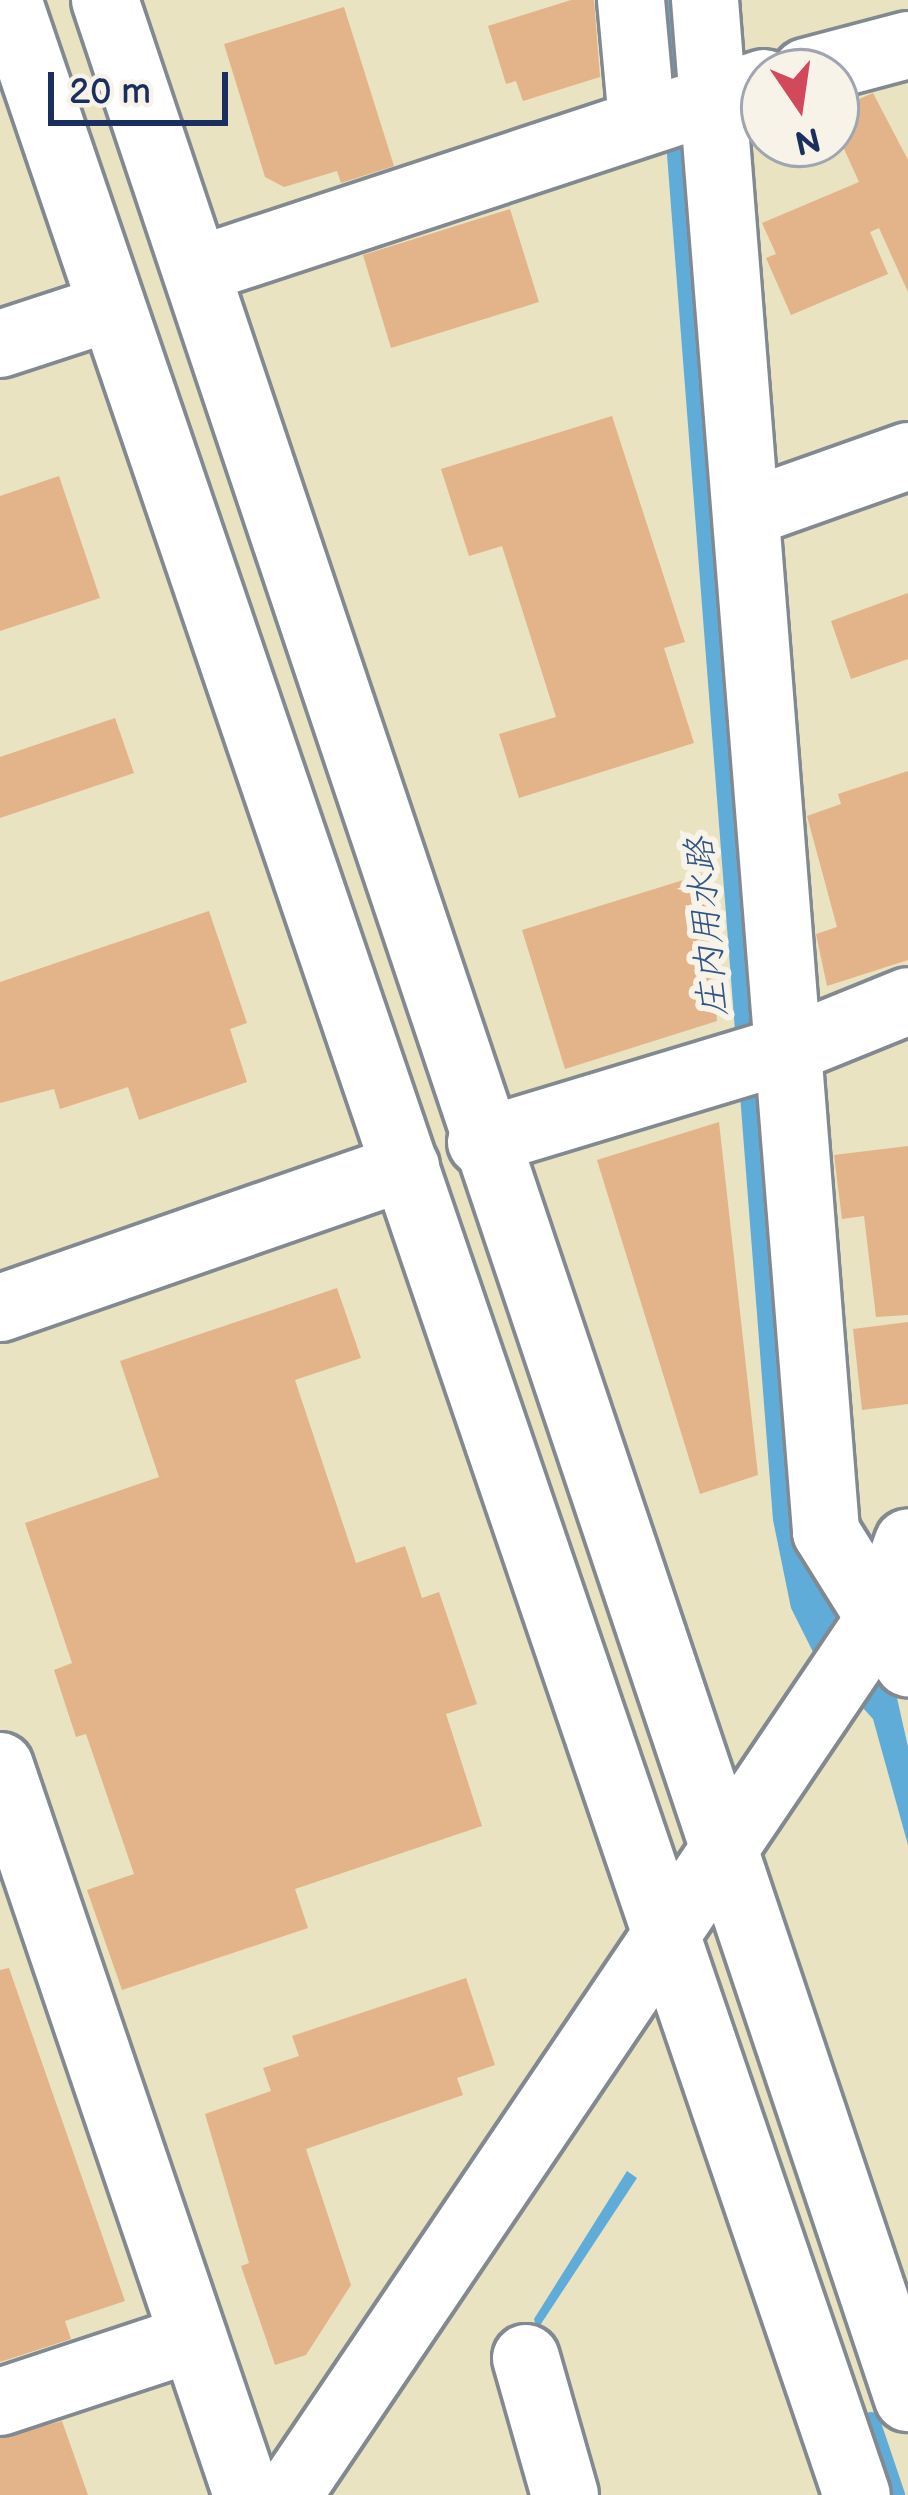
<!DOCTYPE html>
<meta charset="utf-8">
<style>
body{margin:0}
#map{position:relative;width:908px;height:2495px;overflow:hidden;background:#e9e3c2;font-family:"Balsamiq Sans","Klee One",sans-serif}
div>[style]{position:absolute}
.water>*{inset:0;background:#60acd9}
.stream>*{height:18px;margin:-9px;padding:0 9px;transform-origin:9px;border-radius:9px;background:#60acd9}
.building>*{inset:0;background:#e3b38a}
.roads{filter:drop-shadow(3px 0 #828990) drop-shadow(-3px 0 #828990) drop-shadow(0 3px #828990) drop-shadow(0 -3px #828990)}
.minor>*{height:66px;margin:-33px;padding:0 33px;transform-origin:33px;border-radius:33px;background:#fff}
span{translate:-50% -50%;white-space:nowrap;text-align:center;line-height:1.15;-webkit-text-stroke:12px #f7f3e8;paint-order:stroke}
.water-label{font-size:36px;color:#305483;font-style:italic}
.north{position:absolute;left:740px;top:48px;width:120px;height:120px;box-sizing:border-box;background:#f7f3e8;border:3px solid #9fa5b1;border-radius:50%;rotate:167deg;font-size:33px;font-weight:700;line-height:48px;text-align:center;color:#1b2f5e}
.north::after{content:'';display:block;margin:auto;width:42px;height:54px;background:#d1495b;clip-path:polygon(50% 0,100% 100%,50% 72%,0 100%)}
.scale{position:absolute;left:48px;top:72px;width:180px;height:54px;box-sizing:border-box;border:6px solid #1b2f5e;border-top:0;padding-left:15px;font-size:36px;line-height:42px;white-space:nowrap;color:#1b2f5e;-webkit-text-stroke:9px #f7f3e8;paint-order:stroke}
</style>
<div id="map">
<div class="water">
<i style="clip-path:polygon(655px 0,679px 0,799px 1511px,811px 1575px,891px 1671px,908px 1747px,908px 1845px,873px 1719px,814px 1654px,791px 1608px,773px 1520px)"></i>
<i style="clip-path:polygon(627px 2171px,637px 2178px,537px 2330px,534px 2319px)"></i>
</div>
<div class="stream">
<i style="left:871px;top:2421px;width:78px;rotate:71.3deg"></i>
</div>
<div class="building">
<i style="clip-path:polygon(571px 0,594px 0,600px 77px,523px 101px,516px 81px,506px 84px,488px 26px)"></i>
<i style="clip-path:polygon(344px 7px,394px 166px,341px 183px,337px 171px,284px 187px,265px 177px,224px 44px)"></i>
<i style="clip-path:polygon(873px 93px,908px 160px,908px 292px,879px 228px,870px 232px,888px 274px,791px 315px,766px 258px,776px 254px,762px 223px,859px 182px,836px 131px,836px 109px)"></i>
<i style="clip-path:polygon(510px 209px,539px 302px,391px 348px,363px 255px)"></i>
<i style="clip-path:polygon(612px 416px,685px 642px,664px 648px,694px 743px,519px 798px,499px 734px,556px 717px,502px 546px,469px 556px,441px 469px)"></i>
<i style="clip-path:polygon(59px 476px,100px 598px,0 631px,0 496px)"></i>
<i style="clip-path:polygon(908px 593px,908px 659px,851px 679px,831px 621px)"></i>
<i style="clip-path:polygon(115px 718px,134px 773px,0 818px,0 757px)"></i>
<i style="clip-path:polygon(908px 771px,908px 960px,827px 986px,816px 934px,837px 927px,807px 816px,841px 804px,838px 794px)"></i>
<i style="clip-path:polygon(706px 873px,717px 1021px,565px 1069px,522px 930px)"></i>
<i style="clip-path:polygon(209px 911px,247px 1023px,230px 1029px,247px 1082px,139px 1120px,128px 1087px,60px 1109px,54px 1089px,0 1103px,0 982px)"></i>
<i style="clip-path:polygon(719px 1122px,758px 1475px,700px 1494px,597px 1160px)"></i>
<i style="clip-path:polygon(908px 1146px,908px 1315px,876px 1317px,864px 1216px,842px 1219px,834px 1155px)"></i>
<i style="clip-path:polygon(337px 1288px,361px 1358px,295px 1380px,356px 1563px,405px 1546px,422px 1598px,439px 1592px,477px 1704px,446px 1714px,482px 1826px,295px 1889px,308px 1928px,122px 1990px,87px 1890px,134px 1874px,86px 1734px,76px 1737px,54px 1670px,72px 1663px,25px 1523px,159px 1477px,120px 1361px)"></i>
<i style="clip-path:polygon(908px 1322px,908px 1404px,862px 1410px,853px 1329px)"></i>
<i style="clip-path:polygon(9px 1968px,125px 2301px,65px 2321px,71px 2339px,0 2362px,0 1970px)"></i>
<i style="clip-path:polygon(466px 1978px,495px 2065px,457px 2078px,463px 2095px,306px 2149px,351px 2285px,306px 2355px,275px 2365px,241px 2266px,249px 2263px,205px 2114px,271px 2091px,263px 2068px,299px 2056px,292px 2036px)"></i>
<i style="clip-path:polygon(62px 2421px,88px 2495px,0 2495px,0 2438px)"></i>
</div>
<div class="roads">
<div class="minor">
<i style="left:8px;top:0;width:2635px;rotate:71.21deg"></i>
<i style="left:105px;top:0;width:2529px;rotate:71.49deg"></i>
<i style="left:631px;top:0;width:121px;rotate:84.8deg"></i>
<i style="left:705px;top:0;width:1537px;rotate:85.48deg"></i>
<i style="left:826px;top:1532px;width:155px;rotate:58deg"></i>
<i style="left:806px;top:72px;width:106px;rotate:-14.8deg"></i>
<i style="left:198px;top:270px;width:596px;rotate:-18.28deg"></i>
<i style="left:0;top:344px;width:116px;rotate:-18.1deg"></i>
<i style="left:748px;top:513px;width:170px;rotate:-19.6deg"></i>
<i style="left:481px;top:1142px;width:323px;rotate:-16.8deg"></i>
<i style="left:790px;top:1049px;width:127px;rotate:-22.1deg"></i>
<i style="left:0;top:1308px;width:430px;rotate:-19.2deg"></i>
<i style="left:0;top:1766px;width:770px;rotate:71.28deg"></i>
<i style="left:526px;top:2358px;width:142px;rotate:74.1deg"></i>
<i style="left:0;top:2402px;width:204px;rotate:-18.3deg"></i>
<i style="left:288px;top:2495px;width:1062px;rotate:-55.98deg"></i>
<i style="left:882px;top:1615px;width:77px;rotate:-70.4deg"></i>
</div>
</div>
<div class="water-label">
<span style="left:708px;top:927px;rotate:-95deg">庄内用水路</span>
</div>
<div class="north">N</div>
<div class="scale">20 m</div>
</div>
